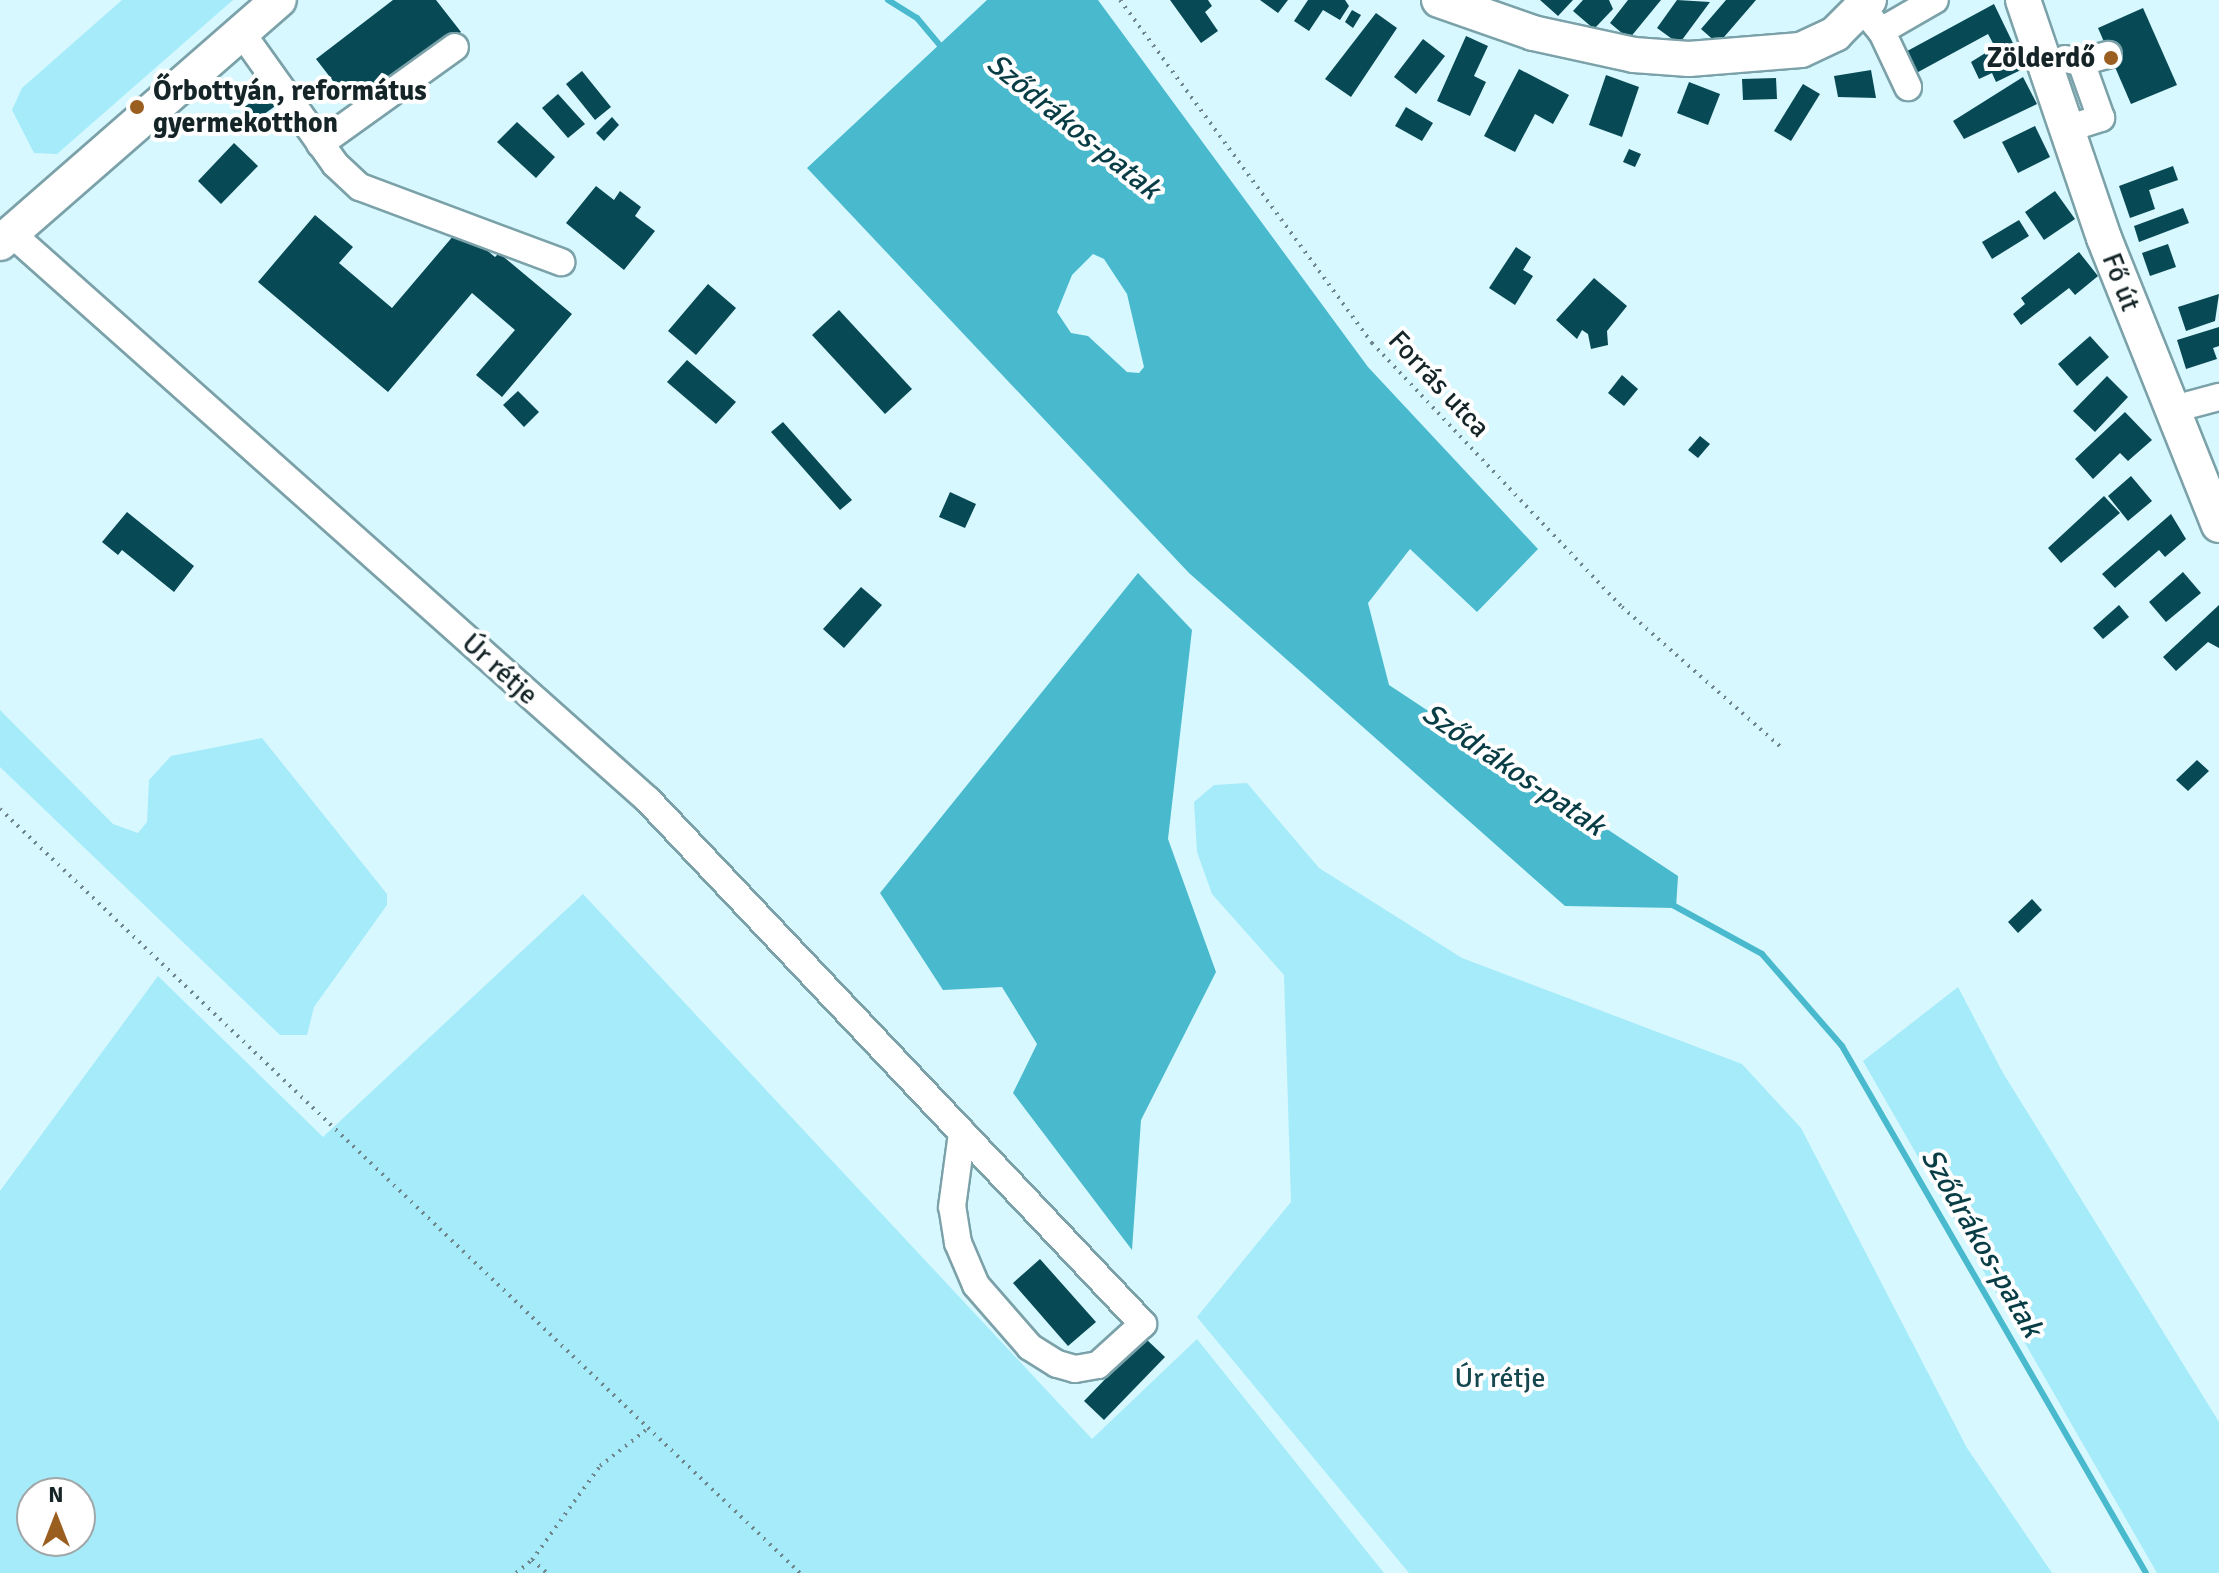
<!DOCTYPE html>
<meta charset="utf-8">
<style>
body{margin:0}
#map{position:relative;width:2219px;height:1573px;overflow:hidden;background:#d8f8ff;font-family:Signika,sans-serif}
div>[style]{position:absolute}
.green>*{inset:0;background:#a5ebf9}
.water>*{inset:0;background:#49b9cd}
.stream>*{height:6px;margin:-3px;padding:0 3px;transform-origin:3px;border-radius:3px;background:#49b9cd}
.building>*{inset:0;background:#074954}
.path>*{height:4px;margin-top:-2px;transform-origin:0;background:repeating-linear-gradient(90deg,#6f878c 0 2px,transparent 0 8px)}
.roads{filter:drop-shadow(2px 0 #7ba1a9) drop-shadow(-2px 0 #7ba1a9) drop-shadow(0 2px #7ba1a9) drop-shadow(0 -2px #7ba1a9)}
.minor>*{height:26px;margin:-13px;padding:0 13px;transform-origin:13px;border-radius:13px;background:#fff}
.major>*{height:34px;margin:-17px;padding:0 17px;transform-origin:17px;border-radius:17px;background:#fff}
.dots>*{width:22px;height:22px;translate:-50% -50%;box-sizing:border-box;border:4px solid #fff;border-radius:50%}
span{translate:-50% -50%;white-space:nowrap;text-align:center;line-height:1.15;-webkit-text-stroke:8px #fff;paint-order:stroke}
.poi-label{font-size:28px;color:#142427;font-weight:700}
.right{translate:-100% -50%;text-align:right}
.left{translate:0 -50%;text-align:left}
.street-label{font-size:28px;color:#142427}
.park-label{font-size:28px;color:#15474f}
.water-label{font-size:30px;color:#083d45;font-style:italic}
.north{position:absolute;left:16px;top:1477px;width:80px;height:80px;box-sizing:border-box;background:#fff;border:2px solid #a1a7a9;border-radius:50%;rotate:0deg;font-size:22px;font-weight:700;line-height:32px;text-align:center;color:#142427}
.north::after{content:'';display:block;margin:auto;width:28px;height:36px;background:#9b5e21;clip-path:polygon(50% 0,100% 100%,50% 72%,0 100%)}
</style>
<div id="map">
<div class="green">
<i style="clip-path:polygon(122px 0,233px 0,57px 154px,34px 153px,12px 110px,22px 88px)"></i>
<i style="clip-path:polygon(0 710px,113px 824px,138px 833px,147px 822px,149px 780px,171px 756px,262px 738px,387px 894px,387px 905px,314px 1007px,307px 1035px,280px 1035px,0 767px)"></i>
<i style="clip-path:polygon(1247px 783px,1319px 868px,1462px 958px,1742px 1064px,1801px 1128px,1967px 1448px,2052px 1573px,1409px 1573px,1197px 1317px,1291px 1202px,1284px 975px,1212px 894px,1197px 852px,1194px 802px,1214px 785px)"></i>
<i style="clip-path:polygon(evenodd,583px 894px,1092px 1439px,1197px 1339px,1384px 1573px,0 1573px,0 1191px,158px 976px,323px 1137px,583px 894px,32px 1493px,80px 1493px,80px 1541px,32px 1541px,32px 1493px)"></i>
<i style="clip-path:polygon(1958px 987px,2003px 1073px,2219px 1422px,2219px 1573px,2157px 1573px,1863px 1061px)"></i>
</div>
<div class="water">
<i style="clip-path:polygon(evenodd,987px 0,1098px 0,1368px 367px,1538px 549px,1477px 612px,1410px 549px,1368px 603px,1389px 685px,1678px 876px,1676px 908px,1565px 906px,1189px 573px,807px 168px,987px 0,1093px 254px,1104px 259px,1127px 294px,1144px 367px,1139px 373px,1127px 372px,1088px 336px,1071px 333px,1057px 312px,1072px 275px,1093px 254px)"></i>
<i style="clip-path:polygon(1138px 573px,1192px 630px,1168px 839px,1216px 972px,1141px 1120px,1132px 1250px,1013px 1093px,1037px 1044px,1002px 987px,943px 990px,880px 893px)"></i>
</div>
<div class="stream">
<i style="left:888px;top:0;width:34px;rotate:32deg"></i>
<i style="left:917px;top:18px;width:39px;rotate:50deg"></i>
<i style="left:1669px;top:903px;width:106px;rotate:28.7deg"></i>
<i style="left:1762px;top:954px;width:122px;rotate:49deg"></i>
<i style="left:1842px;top:1046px;width:608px;rotate:60.02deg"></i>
</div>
<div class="building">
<i style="clip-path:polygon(393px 0,436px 0,461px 32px,357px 112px,316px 59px)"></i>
<i style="clip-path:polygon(1170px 0,1208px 0,1212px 6px,1205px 12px,1218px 31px,1201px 43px)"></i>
<i style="clip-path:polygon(1260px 0,1288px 0,1278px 13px)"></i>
<i style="clip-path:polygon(1308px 0,1345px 0,1349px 6px,1340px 20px,1323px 10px,1309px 31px,1294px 21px)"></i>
<i style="clip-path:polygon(1540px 0,1573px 0,1558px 16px)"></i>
<i style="clip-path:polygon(1583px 0,1609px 0,1613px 9px,1594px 29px,1573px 11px)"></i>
<i style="clip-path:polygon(1628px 0,1661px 0,1629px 39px,1610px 23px)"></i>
<i style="clip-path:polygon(1677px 0,1710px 2px,1679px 44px,1657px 28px)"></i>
<i style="clip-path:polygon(1726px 0,1756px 0,1718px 44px,1701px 29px)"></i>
<i style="clip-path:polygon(1994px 4px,2025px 68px,1996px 82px,1992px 73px,1979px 79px,1971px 62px,1995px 47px,1988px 34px,1909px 77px,1898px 56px)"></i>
<i style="clip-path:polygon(2143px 8px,2177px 85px,2131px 104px,2098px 28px)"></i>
<i style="clip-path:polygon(1352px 10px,1361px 15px,1353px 28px,1345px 22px)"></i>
<i style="clip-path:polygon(1376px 13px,1397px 28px,1351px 97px,1325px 79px)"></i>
<i style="clip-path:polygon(1466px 36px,1488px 46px,1474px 76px,1486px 82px,1470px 116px,1437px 101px)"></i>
<i style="clip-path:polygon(1423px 39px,1445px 56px,1416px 94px,1394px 77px)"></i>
<i style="clip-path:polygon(1519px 69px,1569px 95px,1553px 124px,1535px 114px,1515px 152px,1484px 136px)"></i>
<i style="clip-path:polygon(1871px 70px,1876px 98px,1838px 97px,1834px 76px)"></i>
<i style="clip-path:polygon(582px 71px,611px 107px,595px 120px,566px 84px)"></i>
<i style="clip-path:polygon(1606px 75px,1639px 87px,1622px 137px,1589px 125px)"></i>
<i style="clip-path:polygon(2023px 77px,2037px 104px,1964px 139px,1953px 121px)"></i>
<i style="clip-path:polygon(1776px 78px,1777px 99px,1743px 100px,1742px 79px)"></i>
<i style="clip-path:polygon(1689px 82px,1720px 94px,1708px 125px,1677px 113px)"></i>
<i style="clip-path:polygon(1803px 84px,1820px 94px,1791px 141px,1774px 131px)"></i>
<i style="clip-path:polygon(271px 88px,281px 102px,253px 122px,243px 108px)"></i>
<i style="clip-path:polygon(558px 94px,585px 124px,568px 138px,542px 108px)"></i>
<i style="clip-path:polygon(1406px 107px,1433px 123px,1422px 141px,1395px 126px)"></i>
<i style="clip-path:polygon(612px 117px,619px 125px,604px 141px,596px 133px)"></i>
<i style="clip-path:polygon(517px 122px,555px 157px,536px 178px,497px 142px)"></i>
<i style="clip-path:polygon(2035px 126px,2050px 157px,2018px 173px,2002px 142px)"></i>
<i style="clip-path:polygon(234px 143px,258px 166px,221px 204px,198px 181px)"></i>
<i style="clip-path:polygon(1629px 149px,1641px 154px,1635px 167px,1623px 162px)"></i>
<i style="clip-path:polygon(2173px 166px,2178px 180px,2149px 190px,2155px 209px,2130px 218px,2119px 186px)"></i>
<i style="clip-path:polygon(596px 186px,614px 200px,620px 191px,641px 207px,635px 216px,655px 231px,624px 270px,566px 223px)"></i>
<i style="clip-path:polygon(2055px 191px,2075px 219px,2044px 240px,2025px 212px)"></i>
<i style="clip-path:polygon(2183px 208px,2189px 223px,2139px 242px,2134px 226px)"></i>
<i style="clip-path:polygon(315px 215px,353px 247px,339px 263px,392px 308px,460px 228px,495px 257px,499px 253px,572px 314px,502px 397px,476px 375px,515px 330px,472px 293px,388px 392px,258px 282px)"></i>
<i style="clip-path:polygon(2019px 220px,2029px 236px,1992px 259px,1982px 242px)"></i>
<i style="clip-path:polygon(2168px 244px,2176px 267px,2150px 276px,2142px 253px)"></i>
<i style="clip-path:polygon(1516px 247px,1531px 257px,1523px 270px,1533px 276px,1515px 305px,1489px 288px)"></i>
<i style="clip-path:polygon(2079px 252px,2098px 276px,2075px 295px,2069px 288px,2021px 325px,2013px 314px,2025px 304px,2021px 298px)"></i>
<i style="clip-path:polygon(1594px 278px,1627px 306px,1607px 331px,1608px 345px,1591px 349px,1588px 334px,1582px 330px,1577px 339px,1556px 320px)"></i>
<i style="clip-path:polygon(708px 284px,736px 308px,696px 355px,668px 331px)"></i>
<i style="clip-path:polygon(2219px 294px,2215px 321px,2186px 331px,2178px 307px)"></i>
<i style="clip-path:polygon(839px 310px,912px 389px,885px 414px,812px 335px)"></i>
<i style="clip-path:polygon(2219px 327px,2219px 346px,2213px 348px,2217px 359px,2186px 369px,2177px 340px)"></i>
<i style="clip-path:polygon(2090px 336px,2109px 357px,2077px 386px,2058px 364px)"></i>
<i style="clip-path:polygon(687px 360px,736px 402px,716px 424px,667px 382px)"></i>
<i style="clip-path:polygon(1622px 375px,1638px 389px,1624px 406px,1608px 393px)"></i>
<i style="clip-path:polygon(2107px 376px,2128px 397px,2095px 432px,2073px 411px)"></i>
<i style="clip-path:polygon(518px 391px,539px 412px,524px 427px,503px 405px)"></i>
<i style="clip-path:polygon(2125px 412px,2152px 440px,2128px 461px,2120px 453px,2093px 479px,2075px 459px)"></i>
<i style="clip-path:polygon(783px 422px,852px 500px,840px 510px,771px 432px)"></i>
<i style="clip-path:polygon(1700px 436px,1710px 444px,1698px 458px,1688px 450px)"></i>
<i style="clip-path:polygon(2131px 476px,2152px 501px,2128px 521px,2108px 496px)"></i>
<i style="clip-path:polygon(950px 492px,976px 504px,965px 528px,939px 517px)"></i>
<i style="clip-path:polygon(2104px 496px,2120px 513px,2061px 563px,2048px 548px)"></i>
<i style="clip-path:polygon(127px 512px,194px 566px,174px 592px,122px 550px,118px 555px,102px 542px)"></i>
<i style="clip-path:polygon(2171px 514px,2186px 539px,2165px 557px,2159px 550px,2115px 588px,2102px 574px)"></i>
<i style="clip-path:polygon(2183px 572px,2201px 593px,2166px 622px,2149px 602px)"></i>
<i style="clip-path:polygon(861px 587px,882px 605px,844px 648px,823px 629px)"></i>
<i style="clip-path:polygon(2119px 605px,2129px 617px,2103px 639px,2093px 628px)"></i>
<i style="clip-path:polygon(2219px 605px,2219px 648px,2208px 642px,2176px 671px,2163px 657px)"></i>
<i style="clip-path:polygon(2197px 760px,2209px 771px,2188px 791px,2176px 780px)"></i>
<i style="clip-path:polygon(2032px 899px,2042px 910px,2018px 933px,2008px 922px)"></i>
<i style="clip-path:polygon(1040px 1259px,1096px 1322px,1068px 1346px,1013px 1283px)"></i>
<i style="clip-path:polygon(1145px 1338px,1165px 1357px,1104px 1420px,1084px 1401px)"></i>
</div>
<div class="path">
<i style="left:1120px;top:0;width:426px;rotate:53.7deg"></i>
<i style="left:1372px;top:343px;width:364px;rotate:46.6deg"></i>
<i style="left:1622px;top:607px;width:213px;rotate:41.4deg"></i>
<i style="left:0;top:809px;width:1106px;rotate:43.68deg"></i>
<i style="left:532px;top:1560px;width:20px;rotate:41deg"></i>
<i style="left:516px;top:1573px;width:21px;rotate:-39deg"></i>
<i style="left:532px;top:1560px;width:116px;rotate:-54.1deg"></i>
<i style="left:600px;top:1466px;width:58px;rotate:-38deg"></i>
</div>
<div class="roads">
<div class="minor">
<i style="left:1861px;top:7px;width:33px;rotate:50deg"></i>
<i style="left:1882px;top:32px;width:61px;rotate:64.7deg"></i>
<i style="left:1881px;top:31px;width:62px;rotate:-29.9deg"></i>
<i style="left:241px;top:32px;width:162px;rotate:54.5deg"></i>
<i style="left:335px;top:164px;width:34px;rotate:43deg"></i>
<i style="left:360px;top:187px;width:215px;rotate:20.5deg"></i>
<i style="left:2065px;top:59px;width:16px;rotate:11deg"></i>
<i style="left:2081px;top:62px;width:28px;rotate:-15deg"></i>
<i style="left:2067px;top:129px;width:36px;rotate:-18deg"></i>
<i style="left:2101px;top:118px;width:59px;rotate:-109.7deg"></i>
<i style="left:320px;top:144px;width:166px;rotate:-35.7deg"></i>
<i style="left:11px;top:233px;width:853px;rotate:41.67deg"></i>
<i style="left:648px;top:800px;width:721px;rotate:46.63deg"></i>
<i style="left:1143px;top:1324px;width:61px;rotate:137.7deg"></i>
<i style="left:1098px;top:1365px;width:23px;rotate:170deg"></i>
<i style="left:1075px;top:1369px;width:19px;rotate:-164deg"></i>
<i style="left:1057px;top:1364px;width:32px;rotate:-148deg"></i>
<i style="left:1030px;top:1347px;width:82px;rotate:-131.1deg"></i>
<i style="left:976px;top:1285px;width:46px;rotate:-113.2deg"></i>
<i style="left:958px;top:1243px;width:36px;rotate:-99deg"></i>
<i style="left:952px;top:1207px;width:75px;rotate:-82.3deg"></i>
<i style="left:2170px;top:410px;width:51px;rotate:-14.9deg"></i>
</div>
<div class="major">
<i style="left:1439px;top:0;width:100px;rotate:19.3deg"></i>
<i style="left:1533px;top:33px;width:103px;rotate:12.3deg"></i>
<i style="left:1634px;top:55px;width:55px;rotate:4.2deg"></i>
<i style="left:1689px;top:59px;width:112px;rotate:-4.6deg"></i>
<i style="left:1801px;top:50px;width:38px;rotate:-25deg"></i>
<i style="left:1835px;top:34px;width:48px;rotate:-45deg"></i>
<i style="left:2023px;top:0;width:251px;rotate:71.2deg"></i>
<i style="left:2104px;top:238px;width:309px;rotate:68.2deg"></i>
<i style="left:0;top:243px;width:370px;rotate:-41.1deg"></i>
</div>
</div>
<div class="dots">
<i style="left:2111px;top:58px;background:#9b5e21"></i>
<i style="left:137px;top:107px;background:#9b5e21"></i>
</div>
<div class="poi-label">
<span class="right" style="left:2095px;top:58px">Zölderdő</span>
<span class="left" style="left:153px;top:107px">Őrbottyán, református<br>gyermekotthon</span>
</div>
<div class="street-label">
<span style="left:2121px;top:282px;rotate:69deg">Fő út</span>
<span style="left:1439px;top:384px;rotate:47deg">Forrás utca</span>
<span style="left:500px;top:669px;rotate:42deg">Úr rétje</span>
</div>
<div class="park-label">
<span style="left:1500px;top:1378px">Úr rétje</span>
</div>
<div class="water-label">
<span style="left:1073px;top:127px;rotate:39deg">Sződrákos-patak</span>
<span style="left:1513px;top:770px;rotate:34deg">Sződrákos-patak</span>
<span style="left:1981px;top:1243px;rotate:60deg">Sződrákos-patak</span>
</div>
<div class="north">N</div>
</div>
